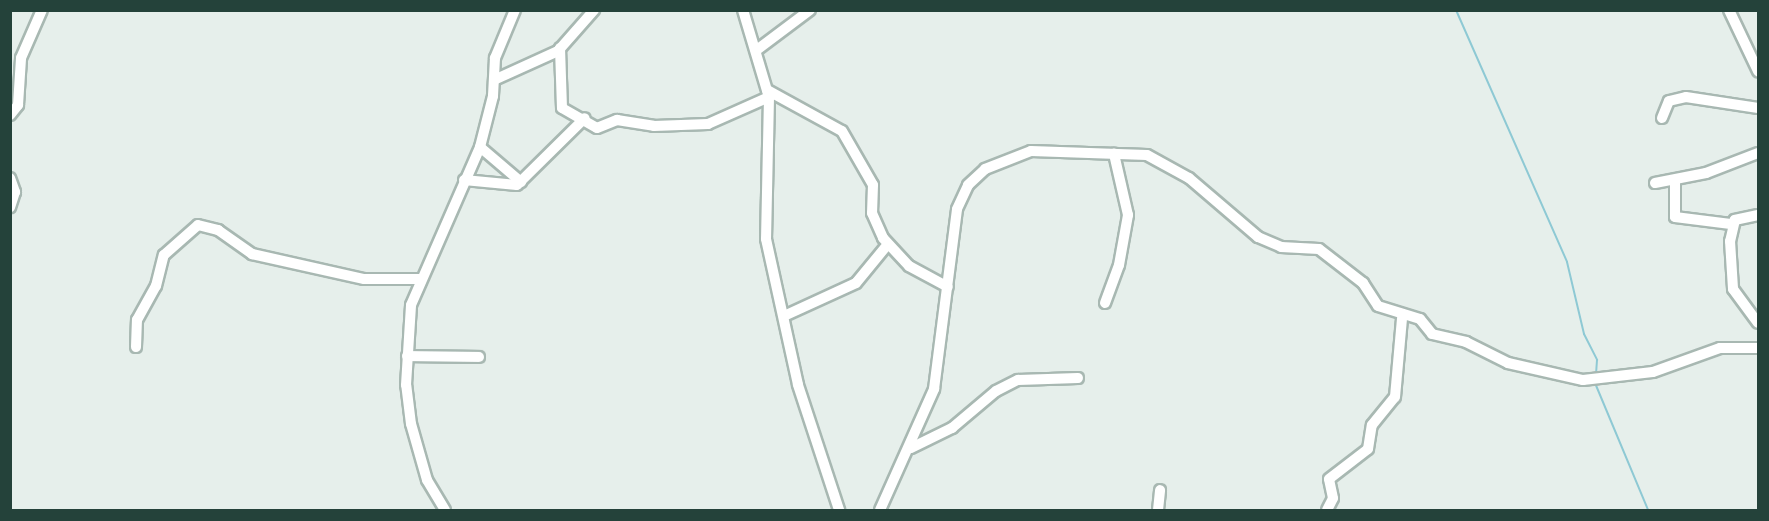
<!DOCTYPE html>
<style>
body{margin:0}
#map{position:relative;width:1769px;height:521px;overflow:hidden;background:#e6efeb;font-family:"Noto Sans",sans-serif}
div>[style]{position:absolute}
.stream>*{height:2px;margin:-1px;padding:0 1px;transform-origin:1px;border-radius:1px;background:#8ec9d4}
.roads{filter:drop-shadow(2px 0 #a8b8b2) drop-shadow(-2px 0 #a8b8b2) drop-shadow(0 2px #a8b8b2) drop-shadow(0 -2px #a8b8b2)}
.minor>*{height:10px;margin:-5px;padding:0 5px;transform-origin:5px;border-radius:5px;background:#fff}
span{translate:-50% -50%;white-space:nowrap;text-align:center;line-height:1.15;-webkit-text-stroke:4.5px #f7fbf9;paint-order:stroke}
.frame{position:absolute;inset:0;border:12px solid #24423a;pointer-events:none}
</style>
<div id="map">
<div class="stream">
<i style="left:1456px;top:10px;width:275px;rotate:66.2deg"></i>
<i style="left:1567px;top:262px;width:74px;rotate:76.7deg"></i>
<i style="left:1584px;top:334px;width:29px;rotate:63deg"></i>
<i style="left:1597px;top:360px;width:15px;rotate:94deg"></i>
<i style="left:1595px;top:383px;width:138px;rotate:67.3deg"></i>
</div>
<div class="roads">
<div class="minor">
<i style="left:743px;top:10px;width:91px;rotate:73.4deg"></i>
<i style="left:769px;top:97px;width:142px;rotate:91.2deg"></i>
<i style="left:766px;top:239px;width:149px;rotate:77.6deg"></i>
<i style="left:798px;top:385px;width:132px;rotate:71.8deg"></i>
<i style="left:1729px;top:10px;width:68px;rotate:64.6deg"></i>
<i style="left:560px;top:48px;width:60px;rotate:88.1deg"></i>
<i style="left:562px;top:108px;width:40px;rotate:29.7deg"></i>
<i style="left:597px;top:128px;width:22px;rotate:-22deg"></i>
<i style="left:617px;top:120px;width:37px;rotate:9deg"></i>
<i style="left:654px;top:126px;width:54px;rotate:-2.1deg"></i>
<i style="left:708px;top:124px;width:67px;rotate:-23.9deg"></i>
<i style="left:758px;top:49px;width:65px;rotate:-36.9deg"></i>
<i style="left:494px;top:80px;width:70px;rotate:-24.4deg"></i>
<i style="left:558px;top:51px;width:55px;rotate:-48.7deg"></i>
<i style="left:767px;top:90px;width:85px;rotate:28.7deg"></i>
<i style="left:842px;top:131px;width:62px;rotate:60.1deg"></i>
<i style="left:873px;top:185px;width:28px;rotate:92deg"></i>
<i style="left:872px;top:213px;width:27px;rotate:66deg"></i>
<i style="left:883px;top:238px;width:38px;rotate:47deg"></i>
<i style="left:909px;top:266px;width:44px;rotate:28.3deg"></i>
<i style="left:10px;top:115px;width:13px;rotate:-51deg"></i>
<i style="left:18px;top:105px;width:47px;rotate:-86.3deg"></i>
<i style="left:21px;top:58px;width:52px;rotate:-66.4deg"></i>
<i style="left:1662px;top:118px;width:18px;rotate:-68deg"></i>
<i style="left:1669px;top:101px;width:17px;rotate:-13deg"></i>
<i style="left:1686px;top:97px;width:73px;rotate:8.7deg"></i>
<i style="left:480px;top:147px;width:54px;rotate:40.5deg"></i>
<i style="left:10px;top:178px;width:15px;rotate:70deg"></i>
<i style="left:15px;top:192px;width:16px;rotate:108deg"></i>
<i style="left:464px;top:180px;width:53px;rotate:5.4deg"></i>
<i style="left:517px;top:185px;width:95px;rotate:-44.6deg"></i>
<i style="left:1675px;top:180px;width:37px;rotate:90deg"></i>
<i style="left:1675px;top:217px;width:56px;rotate:7.1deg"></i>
<i style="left:1655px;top:183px;width:52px;rotate:-11.1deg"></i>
<i style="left:1706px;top:173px;width:56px;rotate:-21deg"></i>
<i style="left:1758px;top:215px;width:24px;rotate:168deg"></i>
<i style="left:1735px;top:220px;width:22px;rotate:103deg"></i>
<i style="left:1730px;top:241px;width:48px;rotate:86.4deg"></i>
<i style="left:1733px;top:289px;width:42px;rotate:53.7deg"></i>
<i style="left:1105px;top:303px;width:40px;rotate:-69.8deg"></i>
<i style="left:1119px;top:265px;width:51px;rotate:-79.8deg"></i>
<i style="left:1128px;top:215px;width:63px;rotate:-102.9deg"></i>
<i style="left:784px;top:316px;width:79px;rotate:-24.6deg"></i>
<i style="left:856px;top:283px;width:50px;rotate:-50.6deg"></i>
<i style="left:136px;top:347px;width:27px;rotate:-88deg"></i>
<i style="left:137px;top:320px;width:39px;rotate:-61deg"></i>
<i style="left:156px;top:286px;width:32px;rotate:-76deg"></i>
<i style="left:164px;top:255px;width:45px;rotate:-41.4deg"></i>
<i style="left:198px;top:225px;width:21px;rotate:14deg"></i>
<i style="left:218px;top:230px;width:42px;rotate:35.2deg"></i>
<i style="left:252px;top:254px;width:115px;rotate:12.6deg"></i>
<i style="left:364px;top:279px;width:57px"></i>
<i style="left:407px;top:356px;width:72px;rotate:0.8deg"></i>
<i style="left:911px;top:448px;width:46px;rotate:-26deg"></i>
<i style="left:952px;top:428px;width:57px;rotate:-40.1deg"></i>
<i style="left:996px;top:391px;width:25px;rotate:-27deg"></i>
<i style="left:1018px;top:380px;width:60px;rotate:-1.9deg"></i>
<i style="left:445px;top:510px;width:35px;rotate:-121deg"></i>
<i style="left:427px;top:480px;width:58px;rotate:-105.9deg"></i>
<i style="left:411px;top:424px;width:39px;rotate:-97deg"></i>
<i style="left:406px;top:385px;width:80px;rotate:-86.4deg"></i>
<i style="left:411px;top:305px;width:172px;rotate:-66.4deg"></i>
<i style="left:480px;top:147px;width:53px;rotate:-75.7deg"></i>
<i style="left:493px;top:96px;width:38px;rotate:-87deg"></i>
<i style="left:495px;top:58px;width:52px;rotate:-67.4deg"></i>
<i style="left:880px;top:510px;width:133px;rotate:-65.9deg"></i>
<i style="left:934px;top:389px;width:181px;rotate:-82.7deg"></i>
<i style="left:957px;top:209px;width:26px;rotate:-65deg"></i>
<i style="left:968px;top:185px;width:23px;rotate:-43deg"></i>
<i style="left:985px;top:169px;width:49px;rotate:-21.4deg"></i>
<i style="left:1031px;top:151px;width:116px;rotate:2deg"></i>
<i style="left:1147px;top:155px;width:48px;rotate:28.7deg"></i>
<i style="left:1189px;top:178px;width:91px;rotate:40.5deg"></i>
<i style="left:1258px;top:237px;width:25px;rotate:23deg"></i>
<i style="left:1281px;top:247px;width:38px;rotate:3deg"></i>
<i style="left:1319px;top:249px;width:56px;rotate:37.7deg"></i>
<i style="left:1363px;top:283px;width:27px;rotate:57deg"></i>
<i style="left:1378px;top:306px;width:44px;rotate:17.2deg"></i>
<i style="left:1420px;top:319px;width:19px;rotate:51deg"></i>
<i style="left:1432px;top:334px;width:35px;rotate:13deg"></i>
<i style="left:1466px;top:342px;width:47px;rotate:26.6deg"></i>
<i style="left:1508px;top:363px;width:77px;rotate:12.8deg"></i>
<i style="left:1583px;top:380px;width:70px;rotate:-6.5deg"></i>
<i style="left:1653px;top:372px;width:71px;rotate:-19.7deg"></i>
<i style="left:1720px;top:348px;width:38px"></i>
<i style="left:1158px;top:510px;width:20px;rotate:-84deg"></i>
<i style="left:1327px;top:510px;width:13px;rotate:-63deg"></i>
<i style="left:1333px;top:498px;width:19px;rotate:-102deg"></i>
<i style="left:1329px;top:479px;width:49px;rotate:-37.6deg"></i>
<i style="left:1368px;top:449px;width:24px;rotate:-81deg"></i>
<i style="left:1372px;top:425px;width:36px;rotate:-51deg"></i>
<i style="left:1395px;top:397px;width:79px;rotate:-84.9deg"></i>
</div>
</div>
<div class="frame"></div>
</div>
